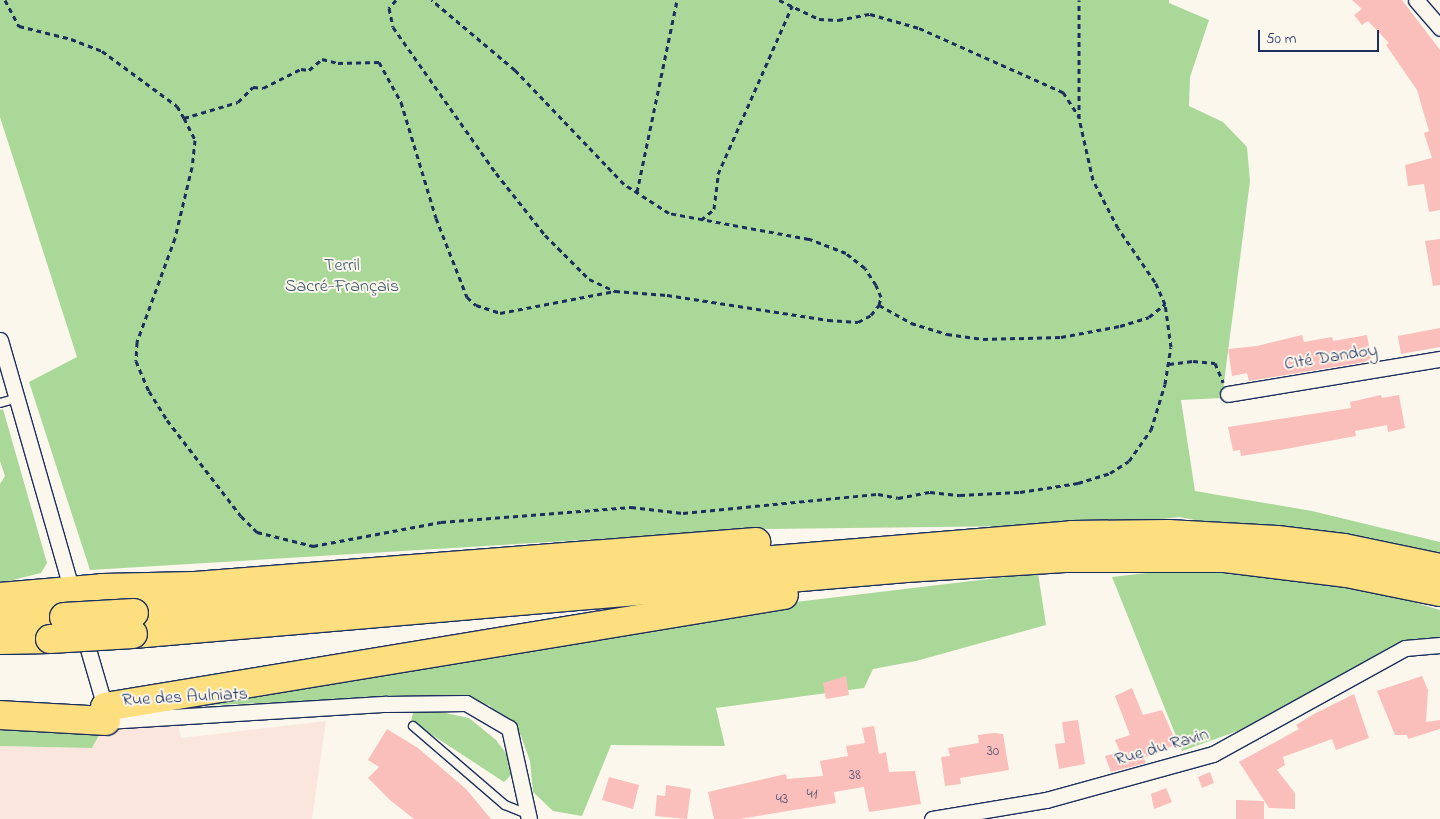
<!DOCTYPE html>
<meta charset="utf-8">
<style>
body{margin:0}
#map{position:relative;width:1440px;height:819px;overflow:hidden;background:#fbf7ec;font-family:"Indie Flower",sans-serif}
div>[style]{position:absolute}
.built>*{inset:0;background:#fbe6dd}
.green>*{inset:0;background:#aad898}
.building>*{inset:0;background:#fabebb}
.path>*{height:3px;margin-top:-1.5px;transform-origin:0;background:repeating-linear-gradient(90deg,#1b2f5e 0 5px,transparent 0 9px)}
.roads{filter:drop-shadow(1px 0 #1b2f5e) drop-shadow(-1px 0 #1b2f5e) drop-shadow(0 1px #1b2f5e) drop-shadow(0 -1px #1b2f5e)}
.lane>*{height:8px;margin:-4px;padding:0 4px;transform-origin:4px;border-radius:4px;background:#fbf7ec}
.street>*{height:15px;margin:-7.5px;padding:0 7.5px;transform-origin:7.5px;border-radius:7.5px;background:#fbf7ec}
.highway>*{height:28px;margin:-14px;padding:0 14px;transform-origin:14px;border-radius:14px;background:#fedf80}
.bridges{filter:drop-shadow(1px 0 #1b2f5e) drop-shadow(-1px 0 #1b2f5e) drop-shadow(0 1px #1b2f5e) drop-shadow(0 -1px #1b2f5e)}
.highway-bridge>*{height:28px;margin:-14px;padding:0 14px;transform-origin:14px;border-radius:14px;background:#fedf80}
span{translate:-50% -50%;white-space:nowrap;text-align:center;line-height:1.15;-webkit-text-stroke:4px #fbf7ec;paint-order:stroke}
.number-label{font-size:15px;color:#535375}
.number-label span{-webkit-text-stroke-width:0}
.park-label{font-size:18px;color:#3f596c}
.street-label{font-size:18px;color:#1b2f5e}
.scale{position:absolute;left:1258px;top:30px;width:121px;height:22px;box-sizing:border-box;border:2px solid #1b2f5e;border-top:0;padding-left:6px;font-size:15px;line-height:18px;white-space:nowrap;color:#1b2f5e;-webkit-text-stroke:4px #fbf7ec;paint-order:stroke}
</style>
<div id="map">
<div class="built">
<i style="clip-path:polygon(177px 717px,181px 738px,326px 721px,312px 819px,0 819px,0 746px,92px 748px,106px 721px)"></i>
</div>
<div class="green">
<i style="clip-path:polygon(0 0,1169px 0,1169px 3px,1209px 20px,1190px 77px,1189px 106px,1223px 122px,1247px 147px,1250px 181px,1222px 398px,1181px 400px,1195px 491px,1312px 511px,1440px 542px,1440px 567px,1179px 517px,1115px 525px,764px 529px,90px 570px,29px 382px,77px 357px,0 117px)"></i>
<i style="clip-path:polygon(3px 409px,47px 563px,41px 573px,0 583px,0 484px,5px 476px,0 461px,0 410px)"></i>
<i style="clip-path:polygon(1190px 568px,1370px 589px,1440px 610px,1440px 645px,1365px 661px,1279px 716px,1182px 751px,1112px 577px)"></i>
<i style="clip-path:polygon(1038px 573px,1046px 625px,916px 661px,873px 669px,864px 688px,716px 708px,725px 746px,611px 745px,582px 816px,553px 811px,533px 792px,530px 761px,521px 736px,489px 705px,427px 696px,193px 706px,186px 701px,494px 658px,721px 611px)"></i>
<i style="clip-path:polygon(426px 709px,469px 718px,496px 740px,512px 761px,513px 773px,504px 782px,411px 721px,413px 713px)"></i>
<i style="clip-path:polygon(0 730px,99px 735px,92px 748px,0 746px)"></i>
</div>
<div class="building">
<i style="clip-path:polygon(1352px 0,1402px 0,1440px 50px,1440px 210px,1429px 212px,1424px 184px,1408px 186px,1405px 165px,1432px 158px,1424px 133px,1429px 131px,1417px 90px,1386px 45px,1389px 43px,1368px 21px,1362px 25px,1354px 15px,1362px 9px)"></i>
<i style="clip-path:polygon(1440px 239px,1440px 285px,1433px 286px,1425px 241px)"></i>
<i style="clip-path:polygon(1440px 328px,1440px 347px,1401px 354px,1398px 336px)"></i>
<i style="clip-path:polygon(1302px 335px,1304px 342px,1332px 337px,1333px 341px,1367px 335px,1371px 358px,1365px 362px,1249px 381px,1247px 373px,1232px 376px,1228px 349px,1257px 346px)"></i>
<i style="clip-path:polygon(1381px 395px,1382px 398px,1399px 395px,1405px 428px,1388px 432px,1387px 425px,1355px 431px,1356px 436px,1280px 450px,1241px 456px,1240px 450px,1233px 451px,1228px 427px,1351px 408px,1350px 402px)"></i>
<i style="clip-path:polygon(846px 676px,849px 695px,826px 699px,823px 683px)"></i>
<i style="clip-path:polygon(1422px 676px,1428px 690px,1426px 722px,1440px 720px,1440px 729px,1408px 739px,1407px 735px,1395px 735px,1377px 691px)"></i>
<i style="clip-path:polygon(1132px 688px,1143px 715px,1162px 710px,1177px 744px,1144px 758px,1146px 763px,1111px 772px,1105px 756px,1120px 752px,1115px 740px,1130px 735px,1115px 696px)"></i>
<i style="clip-path:polygon(1354px 694px,1369px 738px,1336px 750px,1332px 739px,1283px 757px,1285px 765px,1277px 770px,1295px 793px,1295px 809px,1269px 808px,1239px 762px,1299px 729px,1296px 725px,1314px 714px)"></i>
<i style="clip-path:polygon(1078px 720px,1085px 764px,1059px 769px,1055px 744px,1065px 743px,1062px 722px)"></i>
<i style="clip-path:polygon(874px 726px,879px 754px,886px 752px,889px 772px,915px 771px,921px 804px,869px 812px,864px 787px,834px 792px,836px 803px,740px 819px,714px 819px,708px 792px,786px 774px,787px 779px,823px 776px,820px 761px,848px 756px,846px 746px,865px 743px,862px 728px)"></i>
<i style="clip-path:polygon(387px 729px,418px 748px,466px 789px,491px 819px,414px 819px,390px 800px,368px 778px,379px 767px,368px 760px)"></i>
<i style="clip-path:polygon(994px 733px,1003px 734px,1009px 770px,960px 778px,961px 784px,945px 786px,941px 757px,950px 756px,948px 748px,979px 743px,978px 735px)"></i>
<i style="clip-path:polygon(1210px 772px,1214px 783px,1202px 788px,1198px 777px)"></i>
<i style="clip-path:polygon(609px 777px,639px 785px,633px 809px,602px 800px)"></i>
<i style="clip-path:polygon(666px 785px,691px 789px,687px 819px,655px 816px,657px 795px,665px 796px)"></i>
<i style="clip-path:polygon(1166px 788px,1172px 802px,1154px 809px,1151px 794px)"></i>
<i style="clip-path:polygon(1236px 800px,1264px 801px,1264px 819px,1236px 819px)"></i>
</div>
<div class="path">
<i style="left:5px;top:0;width:30px;rotate:62deg"></i>
<i style="left:19px;top:26px;width:54px;rotate:14deg"></i>
<i style="left:71px;top:39px;width:33px;rotate:21deg"></i>
<i style="left:102px;top:51px;width:93px;rotate:36.3deg"></i>
<i style="left:177px;top:106px;width:14px;rotate:60deg"></i>
<i style="left:184px;top:118px;width:25px;rotate:63deg"></i>
<i style="left:195px;top:140px;width:27px;rotate:96deg"></i>
<i style="left:192px;top:167px;width:73px;rotate:103.5deg"></i>
<i style="left:175px;top:238px;width:111px;rotate:110.1deg"></i>
<i style="left:137px;top:342px;width:19px;rotate:93deg"></i>
<i style="left:136px;top:361px;width:33px;rotate:67deg"></i>
<i style="left:149px;top:391px;width:34px;rotate:58deg"></i>
<i style="left:167px;top:420px;width:121px;rotate:52.4deg"></i>
<i style="left:241px;top:516px;width:23px;rotate:45deg"></i>
<i style="left:257px;top:532px;width:58px;rotate:14deg"></i>
<i style="left:313px;top:546px;width:130px;rotate:-10.6deg"></i>
<i style="left:441px;top:522px;width:191px;rotate:-4.5deg"></i>
<i style="left:631px;top:507px;width:52px;rotate:6.6deg"></i>
<i style="left:683px;top:513px;width:196px;rotate:-5.6deg"></i>
<i style="left:878px;top:494px;width:20px;rotate:11deg"></i>
<i style="left:898px;top:498px;width:33px;rotate:-11deg"></i>
<i style="left:930px;top:492px;width:30px;rotate:6deg"></i>
<i style="left:960px;top:495px;width:60px;rotate:-2.9deg"></i>
<i style="left:1020px;top:492px;width:59px;rotate:-8.8deg"></i>
<i style="left:1078px;top:483px;width:34px;rotate:-17deg"></i>
<i style="left:1110px;top:473px;width:22px;rotate:-32deg"></i>
<i style="left:1129px;top:461px;width:38px;rotate:-55deg"></i>
<i style="left:1151px;top:430px;width:48px;rotate:-73.1deg"></i>
<i style="left:1165px;top:384px;width:37px;rotate:-81deg"></i>
<i style="left:1171px;top:347px;width:43px;rotate:-97.9deg"></i>
<i style="left:1165px;top:304px;width:24px;rotate:-114deg"></i>
<i style="left:1155px;top:282px;width:65px;rotate:-124.4deg"></i>
<i style="left:1118px;top:228px;width:54px;rotate:-117.5deg"></i>
<i style="left:1093px;top:180px;width:64px;rotate:-102.7deg"></i>
<i style="left:1079px;top:118px;width:118px;rotate:-90deg"></i>
<i style="left:396px;top:0;width:11px;rotate:131deg"></i>
<i style="left:389px;top:8px;width:19px;rotate:78deg"></i>
<i style="left:393px;top:27px;width:179px;rotate:54.8deg"></i>
<i style="left:496px;top:173px;width:79px;rotate:51.7deg"></i>
<i style="left:545px;top:235px;width:62px;rotate:45deg"></i>
<i style="left:589px;top:279px;width:29px;rotate:25deg"></i>
<i style="left:615px;top:291px;width:52px;rotate:4.4deg"></i>
<i style="left:667px;top:295px;width:163px;rotate:8.8deg"></i>
<i style="left:828px;top:320px;width:30px;rotate:4deg"></i>
<i style="left:858px;top:322px;width:15px;rotate:-28deg"></i>
<i style="left:871px;top:315px;width:13px;rotate:-51deg"></i>
<i style="left:879px;top:305px;width:8px;rotate:-76deg"></i>
<i style="left:881px;top:297px;width:13px;rotate:-113deg"></i>
<i style="left:876px;top:285px;width:20px;rotate:-123deg"></i>
<i style="left:865px;top:268px;width:24px;rotate:-142deg"></i>
<i style="left:846px;top:253px;width:40px;rotate:-159deg"></i>
<i style="left:809px;top:239px;width:142px;rotate:-169.5deg"></i>
<i style="left:669px;top:213px;width:54px;rotate:-147.2deg"></i>
<i style="left:624px;top:184px;width:158px;rotate:-133.7deg"></i>
<i style="left:515px;top:70px;width:109px;rotate:-139.9deg"></i>
<i style="left:779px;top:0;width:44px;rotate:25.4deg"></i>
<i style="left:819px;top:19px;width:19px;rotate:3deg"></i>
<i style="left:838px;top:20px;width:33px;rotate:-11deg"></i>
<i style="left:870px;top:14px;width:51px;rotate:15.9deg"></i>
<i style="left:919px;top:28px;width:158px;rotate:24deg"></i>
<i style="left:1063px;top:92px;width:30px;rotate:57deg"></i>
<i style="left:184px;top:118px;width:56px;rotate:-16.5deg"></i>
<i style="left:238px;top:102px;width:21px;rotate:-45deg"></i>
<i style="left:253px;top:87px;width:10px;rotate:6deg"></i>
<i style="left:263px;top:88px;width:42px;rotate:-26.6deg"></i>
<i style="left:301px;top:69px;width:8px;rotate:7deg"></i>
<i style="left:309px;top:70px;width:17px;rotate:-40deg"></i>
<i style="left:322px;top:59px;width:16px;rotate:14deg"></i>
<i style="left:338px;top:63px;width:41px;rotate:-1.4deg"></i>
<i style="left:379px;top:62px;width:46px;rotate:61.2deg"></i>
<i style="left:401px;top:102px;width:121px;rotate:73.2deg"></i>
<i style="left:436px;top:218px;width:85px;rotate:68.6deg"></i>
<i style="left:467px;top:297px;width:12px;rotate:42deg"></i>
<i style="left:476px;top:305px;width:25px;rotate:18deg"></i>
<i style="left:500px;top:313px;width:117px;rotate:-10.8deg"></i>
<i style="left:637px;top:192px;width:196px;rotate:-78.2deg"></i>
<i style="left:701px;top:220px;width:17px;rotate:-40deg"></i>
<i style="left:714px;top:209px;width:35px;rotate:-83deg"></i>
<i style="left:718px;top:174px;width:184px;rotate:-66.2deg"></i>
<i style="left:879px;top:305px;width:37px;rotate:29deg"></i>
<i style="left:911px;top:323px;width:38px;rotate:17deg"></i>
<i style="left:947px;top:334px;width:36px;rotate:8deg"></i>
<i style="left:983px;top:339px;width:78px;rotate:-1.5deg"></i>
<i style="left:1061px;top:337px;width:60px;rotate:-10.6deg"></i>
<i style="left:1120px;top:326px;width:30px;rotate:-17deg"></i>
<i style="left:1149px;top:317px;width:21px;rotate:-39deg"></i>
<i style="left:1169px;top:364px;width:24px;rotate:-7deg"></i>
<i style="left:1193px;top:361px;width:22px;rotate:5deg"></i>
<i style="left:1215px;top:363px;width:21px;rotate:67deg"></i>
</div>
<div class="roads">
<div class="lane">
<i style="left:0;top:403px;width:18px;rotate:-16deg"></i>
<i style="left:413px;top:726px;width:121px;rotate:40.7deg"></i>
<i style="left:505px;top:805px;width:24px;rotate:22deg"></i>
</div>
<div class="street">
<i style="left:1416px;top:0;width:37px;rotate:49deg"></i>
<i style="left:0;top:340px;width:265px;rotate:74deg"></i>
<i style="left:1228px;top:394px;width:215px;rotate:-9.4deg"></i>
<i style="left:83px;top:632px;width:78px;rotate:73.7deg"></i>
<i style="left:105px;top:707px;width:14px;rotate:86deg"></i>
<i style="left:106px;top:721px;width:281px;rotate:-3.5deg"></i>
<i style="left:386px;top:704px;width:80px;rotate:-0.7deg"></i>
<i style="left:466px;top:703px;width:50px;rotate:30.2deg"></i>
<i style="left:509px;top:728px;width:93px;rotate:77.6deg"></i>
<i style="left:932px;top:819px;width:116px;rotate:-9.5deg"></i>
<i style="left:1046px;top:800px;width:173px;rotate:-15.4deg"></i>
<i style="left:1213px;top:754px;width:219px;rotate:-28.9deg"></i>
<i style="left:1405px;top:648px;width:35px;rotate:-5deg"></i>
</div>
<div class="highway">
<i style="left:0;top:597px;width:102px;rotate:-5deg"></i>
<i style="left:102px;top:588px;width:93px;rotate:-1.2deg"></i>
<i style="left:195px;top:586px;width:563px;rotate:-4.48deg"></i>
<i style="left:134px;top:613px;width:941px;rotate:-4.75deg"></i>
<i style="left:1072px;top:535px;width:96px;rotate:-0.6deg"></i>
<i style="left:1168px;top:534px;width:109px;rotate:3.2deg"></i>
<i style="left:1277px;top:540px;width:67px;rotate:6.8deg"></i>
<i style="left:1344px;top:548px;width:98px;rotate:11.8deg"></i>
<i style="left:0;top:618px;width:64px;rotate:-0.9deg"></i>
<i style="left:133px;top:634px;width:776px;rotate:-4.88deg"></i>
<i style="left:906px;top:568px;width:159px;rotate:-3.6deg"></i>
<i style="left:1065px;top:558px;width:160px"></i>
<i style="left:1225px;top:558px;width:123px;rotate:7deg"></i>
<i style="left:1347px;top:573px;width:95px;rotate:11.5deg"></i>
<i style="left:0;top:640px;width:50px;rotate:-1.1deg"></i>
<i style="left:105px;top:707px;width:688px;rotate:-9.37deg"></i>
<i style="left:0;top:715px;width:106px;rotate:3.2deg"></i>
</div>
</div>
<div class="bridges">
<div class="highway-bridge">
<i style="left:64px;top:617px;width:70px;rotate:-3.3deg"></i>
<i style="left:50px;top:639px;width:83px;rotate:-3.4deg"></i>
</div>
</div>
<div class="number-label">
<span style="left:993px;top:752px">30</span>
<span style="left:855px;top:776px">38</span>
<span style="left:812px;top:795px">41</span>
<span style="left:782px;top:800px">43</span>
</div>
<div class="park-label">
<span style="left:342px;top:277px">Terril<br>Sacré-Français</span>
</div>
<div class="street-label">
<span style="left:1331px;top:358px;rotate:-9deg">CIté Dandoy</span>
<span style="left:185px;top:698px;rotate:-3deg">Rue des Aulniats</span>
<span style="left:1162px;top:748px;rotate:-16deg">Rue du Ravin</span>
</div>
<div class="scale">50 m</div>
</div>
